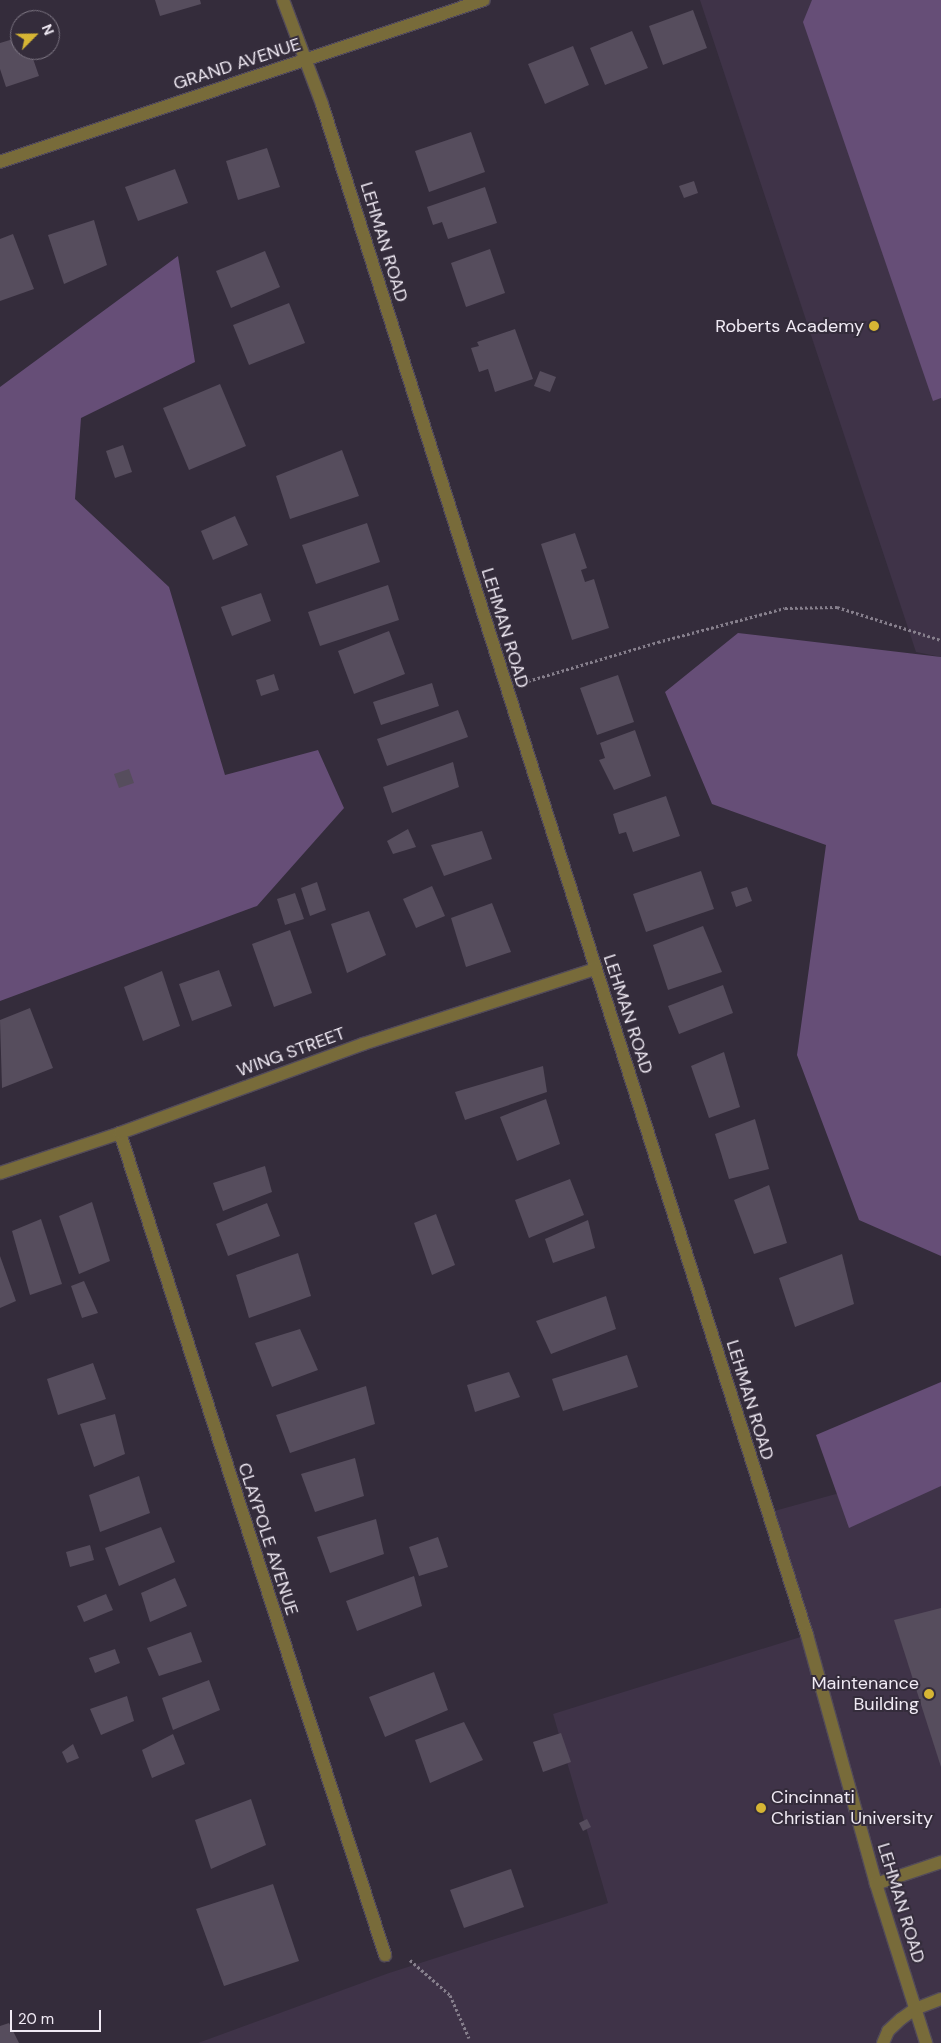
<!DOCTYPE html>
<style>
body{margin:0}
#map{position:relative;width:941px;height:2043px;overflow:hidden;background:#342c3b;font-family:"DM Sans",sans-serif}
div>[style]{position:absolute}
.built>*{inset:0;background:#3f3348}
.green>*{inset:0;background:#664e77}
.building>*{inset:0;background:#564d5d}
.path>*{height:3px;margin-top:-1.5px;transform-origin:0;background:repeating-linear-gradient(90deg,#867f8c 0 2.5px,transparent 0 5px)}
.roads{filter:drop-shadow(1px 0 #524a59) drop-shadow(-1px 0 #524a59) drop-shadow(0 1px #524a59) drop-shadow(0 -1px #524a59)}
.service>*{height:12px;margin:-6px;padding:0 6px;transform-origin:6px;border-radius:6px;background:#786b3a}
.minor>*{height:12px;margin:-6px;padding:0 6px;transform-origin:6px;border-radius:6px;background:#786b3a}
.tertiary>*{height:12px;margin:-6px;padding:0 6px;transform-origin:6px;border-radius:6px;background:#786b3a}
.dots>*{width:14px;height:14px;translate:-50% -50%;box-sizing:border-box;border:2px solid #342c3b;border-radius:50%}
span{translate:-50% -50%;white-space:nowrap;text-align:center;line-height:1.15;-webkit-text-stroke:4px #342c3b;paint-order:stroke}
.street-label{font-size:18px;color:#f0eaf4}
.poi-label{font-size:18px;color:#f0eaf4}
.right{translate:-100% -50%;text-align:right}
.left{translate:0 -50%;text-align:left}
.north{position:absolute;left:10px;top:10px;width:50px;height:50px;box-sizing:border-box;background:#342c3b;border:1px solid #7f7885;border-radius:50%;rotate:67deg;font-size:14px;font-weight:700;line-height:20px;text-align:center;color:#f0eaf4}
.north::after{content:'';display:block;margin:auto;width:18px;height:22px;background:#d6b534;clip-path:polygon(50% 0,100% 100%,50% 72%,0 100%)}
.scale{position:absolute;left:10px;top:2010px;width:91px;height:22px;box-sizing:border-box;border:2px solid #f0eaf4;border-top:0;padding-left:6px;font-size:15px;line-height:18px;white-space:nowrap;color:#f0eaf4;-webkit-text-stroke:4px #342c3b;paint-order:stroke}
</style>
<div id="map">
<div class="built">
<i style="clip-path:polygon(700px 0,941px 0,941px 657px,916px 652px)"></i>
<i style="clip-path:polygon(941px 1465px,941px 2043px,198px 2043px,389px 1973px,608px 1903px,553px 1714px,807px 1635px,767px 1513px)"></i>
</div>
<div class="green">
<i style="clip-path:polygon(812px 0,941px 0,941px 398px,933px 401px,803px 22px)"></i>
<i style="clip-path:polygon(178px 256px,195px 362px,81px 418px,75px 499px,169px 587px,225px 775px,318px 750px,344px 808px,257px 906px,0 1001px,0 387px)"></i>
<i style="clip-path:polygon(738px 633px,941px 657px,941px 1256px,859px 1220px,797px 1055px,826px 845px,712px 804px,665px 692px)"></i>
<i style="clip-path:polygon(941px 1382px,941px 1486px,849px 1528px,816px 1435px)"></i>
</div>
<div class="building">
<i style="clip-path:polygon(155px 0,200px 0,201px 4px,160px 16px)"></i>
<i style="clip-path:polygon(693px 10px,707px 48px,663px 65px,649px 26px)"></i>
<i style="clip-path:polygon(632px 31px,648px 68px,605px 85px,590px 48px)"></i>
<i style="clip-path:polygon(20px 37px,20px 50px,30px 50px,39px 76px,6px 87px,0 69px,0 43px)"></i>
<i style="clip-path:polygon(573px 46px,589px 85px,545px 104px,528px 64px)"></i>
<i style="clip-path:polygon(471px 132px,485px 172px,429px 192px,415px 151px)"></i>
<i style="clip-path:polygon(267px 148px,280px 187px,238px 200px,226px 161px)"></i>
<i style="clip-path:polygon(175px 169px,188px 203px,138px 221px,125px 187px)"></i>
<i style="clip-path:polygon(694px 181px,698px 193px,684px 198px,679px 186px)"></i>
<i style="clip-path:polygon(485px 187px,497px 223px,448px 239px,442px 222px,433px 225px,427px 207px)"></i>
<i style="clip-path:polygon(94px 220px,107px 265px,64px 284px,48px 235px)"></i>
<i style="clip-path:polygon(13px 234px,34px 289px,0 301px,0 239px)"></i>
<i style="clip-path:polygon(490px 249px,505px 293px,466px 307px,451px 263px)"></i>
<i style="clip-path:polygon(265px 251px,280px 287px,231px 308px,216px 271px)"></i>
<i style="clip-path:polygon(289px 303px,305px 343px,249px 365px,233px 325px)"></i>
<i style="clip-path:polygon(515px 329px,533px 379px,495px 392px,488px 369px,479px 372px,471px 348px,479px 346px,477px 342px)"></i>
<i style="clip-path:polygon(540px 371px,556px 377px,550px 392px,534px 386px)"></i>
<i style="clip-path:polygon(220px 384px,246px 446px,189px 470px,163px 408px)"></i>
<i style="clip-path:polygon(123px 445px,132px 472px,115px 478px,106px 451px)"></i>
<i style="clip-path:polygon(342px 450px,359px 496px,290px 519px,276px 476px)"></i>
<i style="clip-path:polygon(235px 516px,248px 545px,213px 560px,201px 531px)"></i>
<i style="clip-path:polygon(367px 523px,380px 562px,316px 584px,302px 545px)"></i>
<i style="clip-path:polygon(575px 533px,587px 568px,581px 570px,585px 582px,594px 579px,609px 628px,572px 640px,541px 544px)"></i>
<i style="clip-path:polygon(388px 585px,399px 620px,320px 646px,308px 612px)"></i>
<i style="clip-path:polygon(261px 593px,271px 621px,232px 636px,221px 607px)"></i>
<i style="clip-path:polygon(389px 631px,405px 674px,354px 694px,338px 651px)"></i>
<i style="clip-path:polygon(274px 674px,279px 690px,261px 696px,256px 680px)"></i>
<i style="clip-path:polygon(618px 675px,634px 722px,597px 735px,580px 688px)"></i>
<i style="clip-path:polygon(432px 683px,439px 706px,381px 725px,373px 702px)"></i>
<i style="clip-path:polygon(458px 710px,468px 737px,387px 766px,377px 739px)"></i>
<i style="clip-path:polygon(635px 730px,651px 776px,614px 790px,599px 760px,605px 758px,600px 743px)"></i>
<i style="clip-path:polygon(453px 762px,459px 787px,392px 813px,383px 787px)"></i>
<i style="clip-path:polygon(129px 769px,134px 783px,119px 788px,114px 774px)"></i>
<i style="clip-path:polygon(666px 796px,680px 836px,633px 852px,626px 832px,619px 834px,613px 814px)"></i>
<i style="clip-path:polygon(408px 829px,416px 847px,393px 854px,387px 841px)"></i>
<i style="clip-path:polygon(482px 831px,492px 859px,444px 876px,431px 845px)"></i>
<i style="clip-path:polygon(701px 871px,714px 909px,646px 932px,633px 894px)"></i>
<i style="clip-path:polygon(317px 882px,326px 910px,310px 916px,301px 888px)"></i>
<i style="clip-path:polygon(432px 886px,445px 916px,416px 928px,403px 899px)"></i>
<i style="clip-path:polygon(747px 887px,752px 901px,736px 907px,731px 892px)"></i>
<i style="clip-path:polygon(295px 893px,304px 919px,285px 925px,277px 899px)"></i>
<i style="clip-path:polygon(492px 903px,511px 952px,466px 967px,451px 918px)"></i>
<i style="clip-path:polygon(369px 911px,386px 955px,347px 973px,331px 924px)"></i>
<i style="clip-path:polygon(703px 926px,722px 972px,668px 990px,653px 945px)"></i>
<i style="clip-path:polygon(290px 930px,312px 993px,274px 1007px,252px 944px)"></i>
<i style="clip-path:polygon(219px 970px,232px 1006px,192px 1021px,179px 984px)"></i>
<i style="clip-path:polygon(162px 971px,180px 1026px,143px 1041px,124px 987px)"></i>
<i style="clip-path:polygon(723px 985px,733px 1013px,679px 1034px,668px 1006px)"></i>
<i style="clip-path:polygon(30px 1008px,53px 1068px,2px 1088px,0 1020px)"></i>
<i style="clip-path:polygon(724px 1052px,740px 1107px,709px 1118px,691px 1066px)"></i>
<i style="clip-path:polygon(543px 1066px,547px 1092px,465px 1120px,455px 1092px)"></i>
<i style="clip-path:polygon(546px 1099px,560px 1144px,517px 1161px,500px 1117px)"></i>
<i style="clip-path:polygon(755px 1119px,769px 1169px,729px 1179px,715px 1134px)"></i>
<i style="clip-path:polygon(265px 1166px,272px 1192px,223px 1211px,213px 1183px)"></i>
<i style="clip-path:polygon(570px 1179px,584px 1215px,529px 1238px,515px 1200px)"></i>
<i style="clip-path:polygon(769px 1185px,787px 1243px,754px 1254px,734px 1200px)"></i>
<i style="clip-path:polygon(92px 1202px,110px 1261px,79px 1274px,59px 1216px)"></i>
<i style="clip-path:polygon(267px 1203px,280px 1236px,228px 1256px,216px 1224px)"></i>
<i style="clip-path:polygon(436px 1214px,455px 1265px,432px 1275px,414px 1223px)"></i>
<i style="clip-path:polygon(41px 1219px,62px 1284px,30px 1295px,12px 1231px)"></i>
<i style="clip-path:polygon(588px 1220px,595px 1248px,553px 1263px,545px 1239px)"></i>
<i style="clip-path:polygon(298px 1253px,311px 1296px,249px 1318px,236px 1275px)"></i>
<i style="clip-path:polygon(842px 1254px,854px 1304px,795px 1327px,779px 1278px)"></i>
<i style="clip-path:polygon(0 1256px,16px 1301px,0 1308px)"></i>
<i style="clip-path:polygon(84px 1281px,98px 1313px,82px 1318px,71px 1286px)"></i>
<i style="clip-path:polygon(606px 1296px,616px 1329px,551px 1354px,536px 1321px)"></i>
<i style="clip-path:polygon(300px 1329px,318px 1370px,272px 1387px,255px 1343px)"></i>
<i style="clip-path:polygon(627px 1355px,638px 1387px,563px 1411px,552px 1379px)"></i>
<i style="clip-path:polygon(93px 1363px,106px 1399px,58px 1415px,47px 1379px)"></i>
<i style="clip-path:polygon(509px 1372px,520px 1397px,475px 1412px,467px 1385px)"></i>
<i style="clip-path:polygon(366px 1386px,375px 1424px,290px 1453px,276px 1415px)"></i>
<i style="clip-path:polygon(115px 1414px,125px 1454px,94px 1467px,80px 1424px)"></i>
<i style="clip-path:polygon(355px 1458px,364px 1496px,315px 1512px,301px 1474px)"></i>
<i style="clip-path:polygon(139px 1476px,150px 1513px,100px 1532px,89px 1495px)"></i>
<i style="clip-path:polygon(376px 1519px,384px 1554px,330px 1573px,317px 1537px)"></i>
<i style="clip-path:polygon(161px 1527px,175px 1562px,119px 1586px,105px 1548px)"></i>
<i style="clip-path:polygon(438px 1537px,448px 1567px,419px 1576px,409px 1547px)"></i>
<i style="clip-path:polygon(90px 1545px,94px 1560px,70px 1567px,66px 1552px)"></i>
<i style="clip-path:polygon(414px 1576px,422px 1606px,357px 1631px,346px 1601px)"></i>
<i style="clip-path:polygon(175px 1578px,187px 1606px,150px 1622px,141px 1593px)"></i>
<i style="clip-path:polygon(106px 1594px,113px 1610px,84px 1622px,77px 1606px)"></i>
<i style="clip-path:polygon(941px 1608px,941px 1767px,894px 1620px)"></i>
<i style="clip-path:polygon(191px 1632px,202px 1662px,159px 1676px,147px 1648px)"></i>
<i style="clip-path:polygon(115px 1649px,120px 1663px,95px 1673px,89px 1658px)"></i>
<i style="clip-path:polygon(434px 1672px,448px 1710px,385px 1737px,369px 1697px)"></i>
<i style="clip-path:polygon(209px 1680px,220px 1710px,173px 1730px,162px 1698px)"></i>
<i style="clip-path:polygon(127px 1696px,134px 1721px,101px 1735px,90px 1709px)"></i>
<i style="clip-path:polygon(464px 1722px,483px 1760px,430px 1783px,415px 1740px)"></i>
<i style="clip-path:polygon(561px 1733px,571px 1762px,543px 1772px,533px 1742px)"></i>
<i style="clip-path:polygon(173px 1734px,185px 1764px,152px 1778px,142px 1750px)"></i>
<i style="clip-path:polygon(73px 1744px,79px 1758px,67px 1763px,62px 1752px)"></i>
<i style="clip-path:polygon(251px 1799px,266px 1845px,211px 1869px,195px 1820px)"></i>
<i style="clip-path:polygon(587px 1819px,591px 1827px,583px 1831px,579px 1823px)"></i>
<i style="clip-path:polygon(511px 1869px,524px 1907px,464px 1928px,450px 1890px)"></i>
<i style="clip-path:polygon(273px 1884px,299px 1961px,224px 1986px,196px 1909px)"></i>
<i style="clip-path:polygon(9px 2023px,19px 2043px,0 2043px,0 2026px)"></i>
</div>
<div class="path">
<i style="left:528px;top:681px;width:136px;rotate:-16.7deg"></i>
<i style="left:658px;top:642px;width:131px;rotate:-15deg"></i>
<i style="left:785px;top:608px;width:52px;rotate:-1.1deg"></i>
<i style="left:837px;top:607px;width:109px;rotate:17.6deg"></i>
<i style="left:410px;top:1960px;width:53px;rotate:41.2deg"></i>
<i style="left:450px;top:1995px;width:47px;rotate:66.2deg"></i>
</div>
<div class="roads">
<div class="service">
<i style="left:876px;top:1884px;width:69px;rotate:-18.7deg"></i>
<i style="left:883px;top:2043px;width:13px;rotate:-67deg"></i>
<i style="left:888px;top:2031px;width:18px;rotate:-43deg"></i>
<i style="left:901px;top:2019px;width:17px;rotate:-36deg"></i>
<i style="left:915px;top:2009px;width:28px;rotate:-21deg"></i>
</div>
<div class="minor">
<i style="left:283px;top:0;width:111px;rotate:69.4deg"></i>
<i style="left:322px;top:104px;width:1606px;rotate:72.42deg"></i>
<i style="left:807px;top:1635px;width:258px;rotate:74.5deg"></i>
<i style="left:876px;top:1884px;width:167px;rotate:72.5deg"></i>
<i style="left:120px;top:1133px;width:864px;rotate:72.13deg"></i>
<i style="left:0;top:1173px;width:126px;rotate:-18.4deg"></i>
<i style="left:120px;top:1133px;width:259px;rotate:-20.1deg"></i>
<i style="left:363px;top:1044px;width:244px;rotate:-17.9deg"></i>
</div>
<div class="tertiary">
<i style="left:0;top:162px;width:510px;rotate:-18.51deg"></i>
</div>
</div>
<div class="dots">
<i style="left:874px;top:326px;background:#d6b534"></i>
<i style="left:929px;top:1694px;background:#d6b534"></i>
<i style="left:761px;top:1808px;background:#d6b534"></i>
</div>
<div class="street-label">
<span style="left:237px;top:64px;rotate:-18deg">GRAND AVENUE</span>
<span style="left:384px;top:242px;rotate:73deg">LEHMAN ROAD</span>
<span style="left:505px;top:628px;rotate:73deg">LEHMAN ROAD</span>
<span style="left:628px;top:1014px;rotate:72deg">LEHMAN ROAD</span>
<span style="left:291px;top:1052px;rotate:-20deg">WING STREET</span>
<span style="left:750px;top:1400px;rotate:73deg">LEHMAN ROAD</span>
<span style="left:268px;top:1539px;rotate:72deg">CLAYPOLE AVENUE</span>
<span style="left:901px;top:1903px;rotate:73deg">LEHMAN ROAD</span>
</div>
<div class="poi-label">
<span class="right" style="left:864px;top:326px">Roberts Academy</span>
<span class="right" style="left:919px;top:1694px">Maintenance<br>Building</span>
<span class="left" style="left:771px;top:1808px">Cincinnati<br>Christian University</span>
</div>
<div class="north">N</div>
<div class="scale">20 m</div>
</div>
